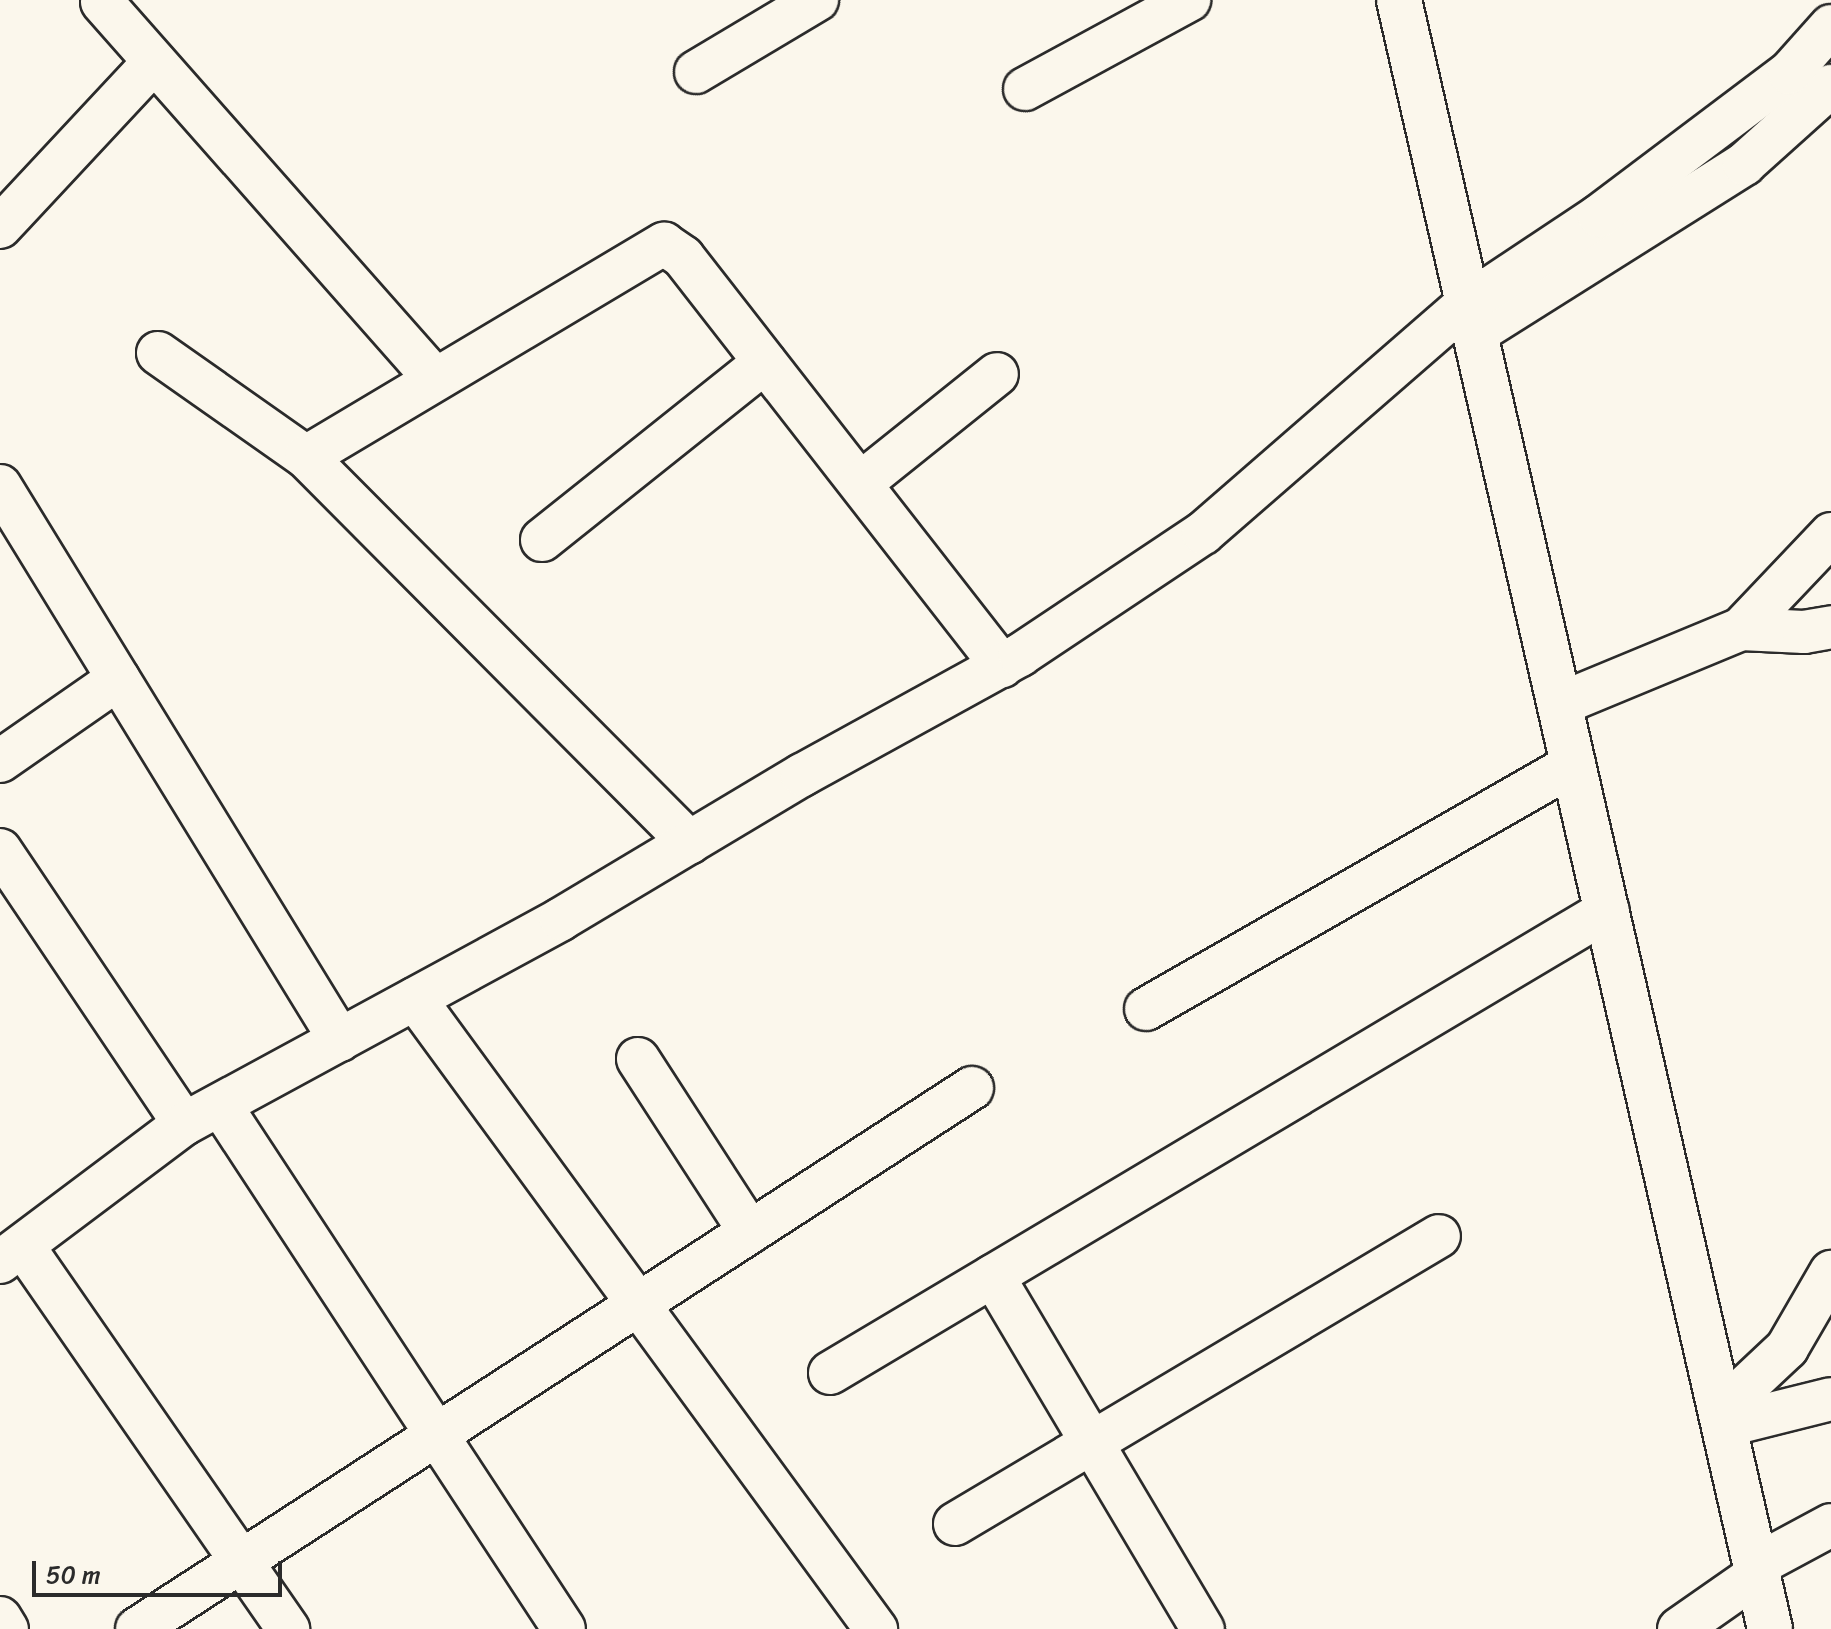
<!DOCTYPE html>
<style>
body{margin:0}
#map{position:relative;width:1831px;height:1629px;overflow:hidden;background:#fbf7ec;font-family:Sriracha,sans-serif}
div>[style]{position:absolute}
.roads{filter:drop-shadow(2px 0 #2b2b2b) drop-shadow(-2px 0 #2b2b2b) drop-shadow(0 2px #2b2b2b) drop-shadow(0 -2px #2b2b2b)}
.minor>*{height:42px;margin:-21px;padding:0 21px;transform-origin:21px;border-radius:21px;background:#fbf7ec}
.highway>*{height:44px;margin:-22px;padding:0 22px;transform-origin:22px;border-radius:22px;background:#fbf7ec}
span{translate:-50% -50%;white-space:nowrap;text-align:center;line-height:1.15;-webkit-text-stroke:8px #fbf7ec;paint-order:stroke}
.scale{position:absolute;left:32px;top:1561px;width:250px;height:36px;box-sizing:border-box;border:4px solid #2b2b2b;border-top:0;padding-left:10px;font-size:24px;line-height:28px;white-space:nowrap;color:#2b2b2b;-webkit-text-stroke:6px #fbf7ec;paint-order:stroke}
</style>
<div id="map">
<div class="roads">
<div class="minor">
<i style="left:102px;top:2px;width:503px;rotate:48.55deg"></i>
<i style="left:696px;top:72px;width:141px;rotate:-30.8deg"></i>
<i style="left:1025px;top:89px;width:187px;rotate:-28.5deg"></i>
<i style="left:0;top:227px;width:226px;rotate:-47deg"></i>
<i style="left:1476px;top:333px;width:317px;rotate:-32.2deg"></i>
<i style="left:1744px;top:164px;width:117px;rotate:-41.9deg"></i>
<i style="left:158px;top:353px;width:181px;rotate:35.1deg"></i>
<i style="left:306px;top:457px;width:544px;rotate:45.15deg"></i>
<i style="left:306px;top:457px;width:417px;rotate:-30.8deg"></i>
<i style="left:664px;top:244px;width:23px;rotate:34deg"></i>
<i style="left:683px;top:257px;width:519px;rotate:52.05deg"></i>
<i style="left:861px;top:483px;width:174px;rotate:-38.7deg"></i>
<i style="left:0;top:486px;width:650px;rotate:58.46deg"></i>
<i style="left:542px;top:540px;width:285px;rotate:-38.6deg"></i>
<i style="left:1741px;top:629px;width:63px;rotate:2.7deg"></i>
<i style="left:1804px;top:632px;width:27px;rotate:-10deg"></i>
<i style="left:1560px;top:704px;width:196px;rotate:-22.5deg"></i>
<i style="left:1741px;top:629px;width:131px;rotate:-46.5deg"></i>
<i style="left:0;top:761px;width:144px;rotate:-34.8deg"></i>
<i style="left:0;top:850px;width:330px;rotate:56.1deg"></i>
<i style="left:415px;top:999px;width:781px;rotate:53.81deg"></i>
<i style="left:1146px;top:1009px;width:493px;rotate:-29.8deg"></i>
<i style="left:638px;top:1059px;width:206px;rotate:57.1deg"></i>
<i style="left:221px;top:1106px;width:625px;rotate:56.74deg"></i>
<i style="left:23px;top:1246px;width:466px;rotate:55.3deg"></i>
<i style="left:0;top:1262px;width:230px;rotate:-36.9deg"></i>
<i style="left:184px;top:1124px;width:429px;rotate:-28.5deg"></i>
<i style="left:561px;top:919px;width:281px;rotate:-30.9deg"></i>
<i style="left:802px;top:775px;width:249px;rotate:-28.8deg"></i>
<i style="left:1020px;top:655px;width:220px;rotate:-33.7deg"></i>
<i style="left:1203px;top:533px;width:351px;rotate:-41deg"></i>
<i style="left:1468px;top:303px;width:157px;rotate:-33.6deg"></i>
<i style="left:1599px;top:216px;width:238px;rotate:-37deg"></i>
<i style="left:1789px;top:73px;width:63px;rotate:-48.2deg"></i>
<i style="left:993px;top:1276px;width:411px;rotate:59.3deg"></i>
<i style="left:830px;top:1373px;width:905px;rotate:-30.76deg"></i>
<i style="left:1720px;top:1411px;width:92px;rotate:-43.2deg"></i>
<i style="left:1787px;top:1348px;width:88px;rotate:-59.9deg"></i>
<i style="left:1723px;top:1426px;width:111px;rotate:-14deg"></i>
<i style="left:955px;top:1524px;width:563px;rotate:-30.75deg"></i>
<i style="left:1755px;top:1566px;width:86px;rotate:-28.3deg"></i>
<i style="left:0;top:1618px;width:13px;rotate:58deg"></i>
<i style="left:137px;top:1629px;width:995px;rotate:-32.94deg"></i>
<i style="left:1679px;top:1629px;width:94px;rotate:-35deg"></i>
</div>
<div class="highway">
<i style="left:1399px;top:0;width:1671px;rotate:77.17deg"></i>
</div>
</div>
<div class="scale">50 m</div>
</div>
